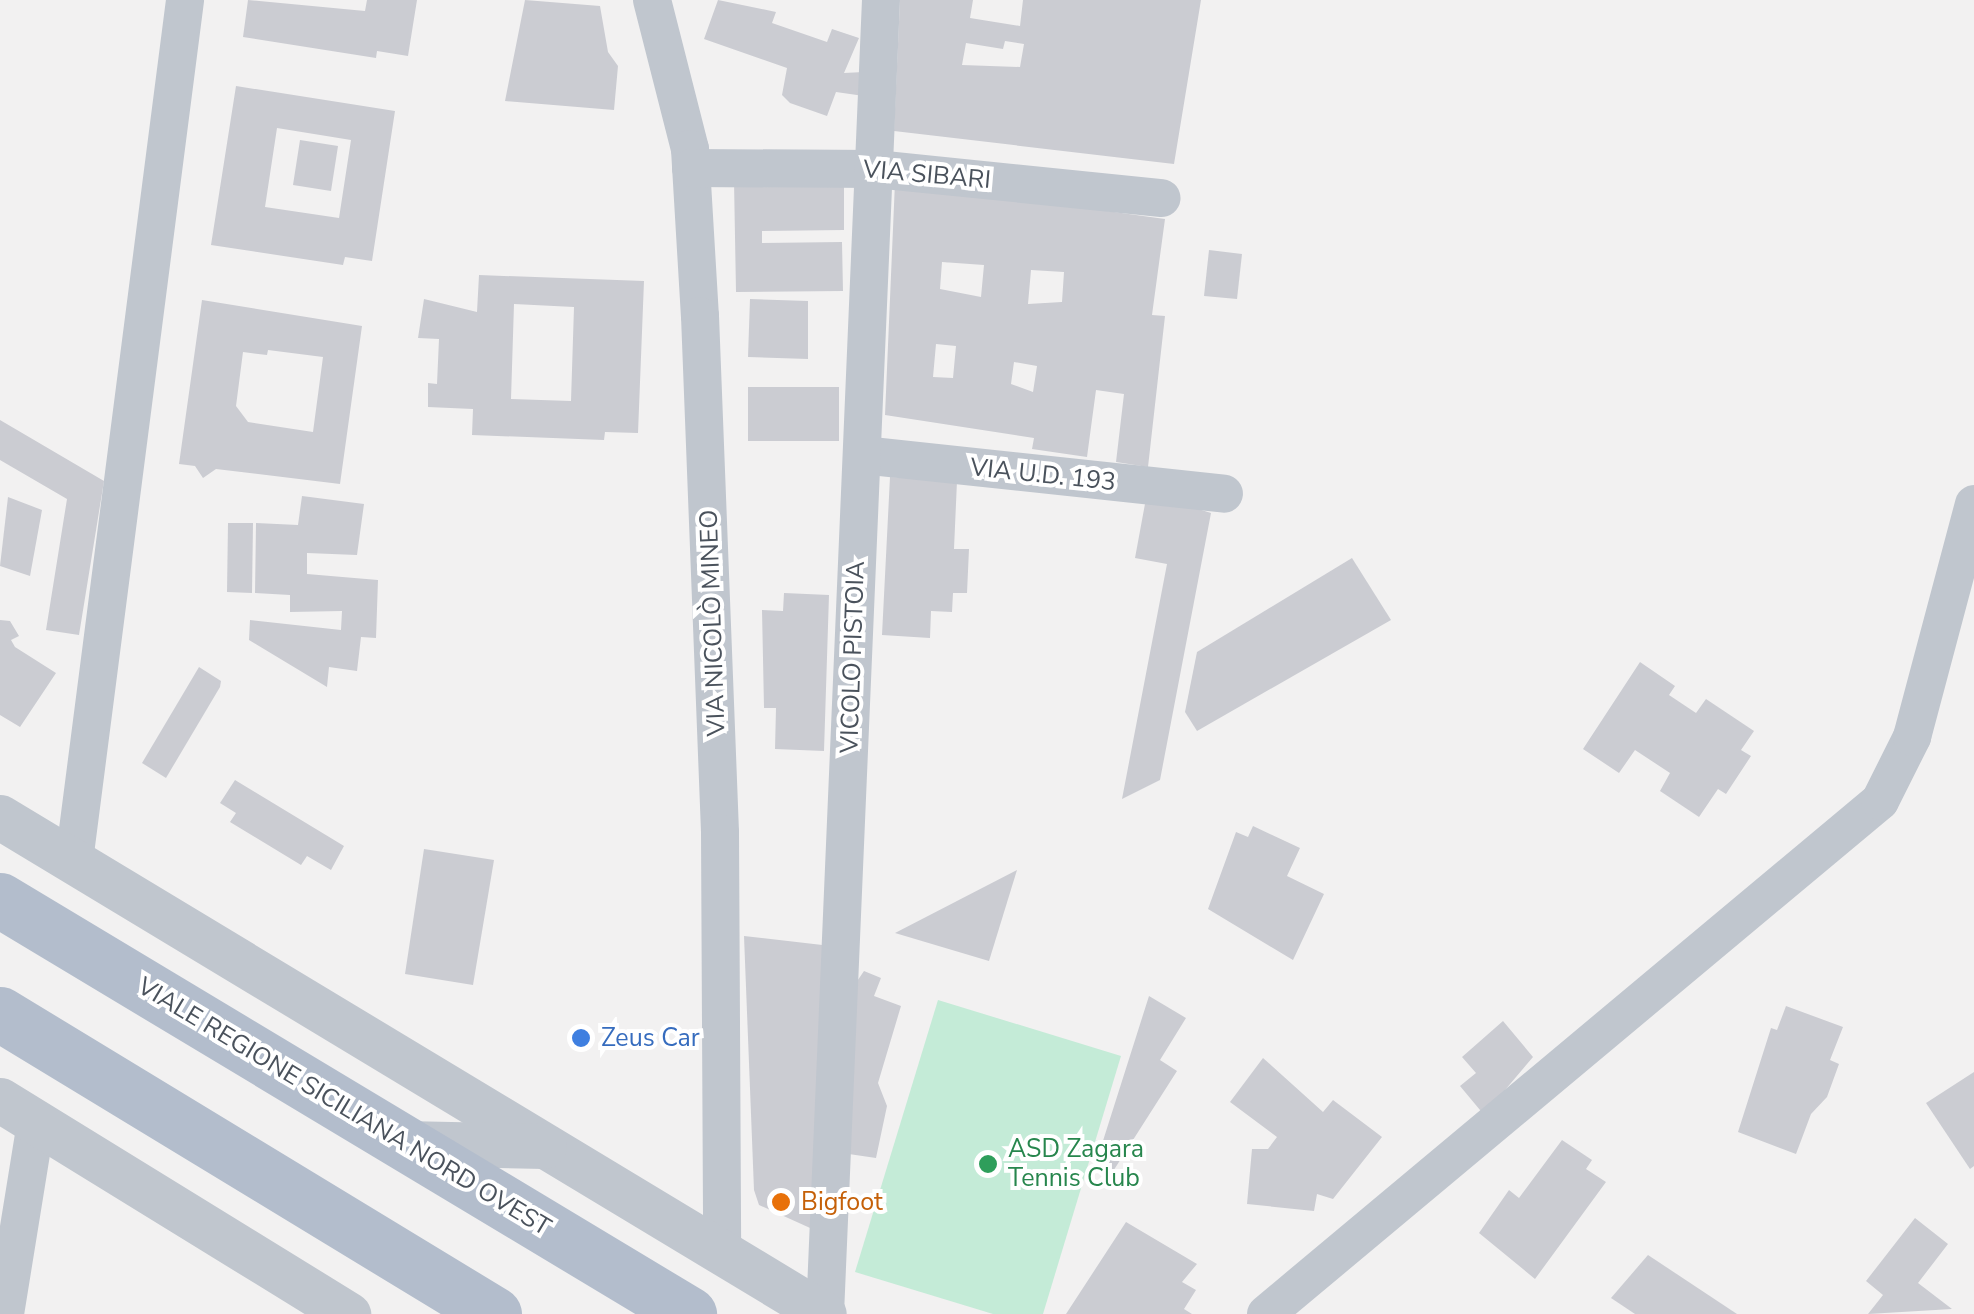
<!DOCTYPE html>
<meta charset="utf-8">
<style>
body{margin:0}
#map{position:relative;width:1974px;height:1314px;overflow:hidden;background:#f2f1f1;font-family:"Nunito Sans",sans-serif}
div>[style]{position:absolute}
.green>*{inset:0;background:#c4ebd7}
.building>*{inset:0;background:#cbccd2}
.minor>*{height:38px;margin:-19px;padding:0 19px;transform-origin:19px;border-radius:19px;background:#c0c6ce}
.tertiary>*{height:45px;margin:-22.5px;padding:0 22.5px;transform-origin:22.5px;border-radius:22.5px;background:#c0c6ce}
.primary>*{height:55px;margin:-27.5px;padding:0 27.5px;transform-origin:27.5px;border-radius:27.5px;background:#b3bdcc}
.dots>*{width:28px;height:28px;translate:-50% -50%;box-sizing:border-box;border:5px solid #fff;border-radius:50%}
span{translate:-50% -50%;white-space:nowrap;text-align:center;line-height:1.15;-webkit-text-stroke:8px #fff;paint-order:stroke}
.street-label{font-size:25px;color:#4a525c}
.shop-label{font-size:25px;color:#366cbe}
.left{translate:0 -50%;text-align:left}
.leisure-label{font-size:25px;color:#27864d}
.food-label{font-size:25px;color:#c56008}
</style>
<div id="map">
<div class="green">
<i style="clip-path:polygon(938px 1000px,1121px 1056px,1043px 1314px,993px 1314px,855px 1272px)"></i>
</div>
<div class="building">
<i style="clip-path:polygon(248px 0,365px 11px,367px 0,417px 0,408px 56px,377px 51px,376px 58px,243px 37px)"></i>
<i style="clip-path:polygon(525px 0,600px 6px,608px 52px,618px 66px,614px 110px,505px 101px)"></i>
<i style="clip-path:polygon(718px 0,776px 12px,772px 23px,827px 42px,832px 29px,859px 38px,844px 73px,864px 72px,864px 96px,836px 92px,827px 116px,790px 103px,782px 95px,787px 68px,704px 39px)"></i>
<i style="clip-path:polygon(evenodd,900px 0,973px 0,970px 18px,1020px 26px,1023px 0,1201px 0,1174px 164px,894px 131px,900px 0,1005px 41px,1024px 44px,1020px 67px,962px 65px,966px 43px,1003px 49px,1005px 41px)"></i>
<i style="clip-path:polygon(evenodd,236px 86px,395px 111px,372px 261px,345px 257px,343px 265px,211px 245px,236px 86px,277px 128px,351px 140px,339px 218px,265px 207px,277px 128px)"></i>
<i style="clip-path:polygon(300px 140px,338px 146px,331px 191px,293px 185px)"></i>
<i style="clip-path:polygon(844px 180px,844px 230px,762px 231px,762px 243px,842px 242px,843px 291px,736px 292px,734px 181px)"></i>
<i style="clip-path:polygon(evenodd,895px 182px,1165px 219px,1152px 315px,1165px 316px,1148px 467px,1116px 462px,1124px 394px,1096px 390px,1087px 457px,1032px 449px,1034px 438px,885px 415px,895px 182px,942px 262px,984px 265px,981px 297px,940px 289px,942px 262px,895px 182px,1031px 270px,1064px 272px,1062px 302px,1028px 304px,1031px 270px,895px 182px,936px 344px,956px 346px,953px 378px,933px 377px,936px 344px,895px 182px,1014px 362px,1037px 366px,1033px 392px,1011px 384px,1014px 362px)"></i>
<i style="clip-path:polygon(1209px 250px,1242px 254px,1237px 299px,1204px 296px)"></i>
<i style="clip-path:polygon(evenodd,479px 275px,644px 281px,638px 433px,605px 432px,604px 440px,472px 435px,473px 409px,428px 407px,428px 383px,437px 384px,439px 339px,418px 338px,424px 299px,477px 312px,479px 275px,514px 304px,574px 307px,571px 401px,511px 399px,514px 304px)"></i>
<i style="clip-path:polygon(750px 299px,808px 301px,808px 359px,748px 357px)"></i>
<i style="clip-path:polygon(evenodd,202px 300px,362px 326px,340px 484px,216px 469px,203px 478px,195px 466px,179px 464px,202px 300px,268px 350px,323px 357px,313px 432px,248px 422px,236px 406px,243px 352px,267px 355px,268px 350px)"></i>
<i style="clip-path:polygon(748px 387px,839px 387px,839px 441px,748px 441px)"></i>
<i style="clip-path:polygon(0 420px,104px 481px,79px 635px,46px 630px,67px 499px,0 460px)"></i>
<i style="clip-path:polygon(890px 477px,957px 481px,954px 549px,969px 549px,967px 593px,953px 593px,952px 612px,931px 611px,930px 638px,882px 635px)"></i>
<i style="clip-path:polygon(1147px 493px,1211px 513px,1160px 780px,1122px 799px,1167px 564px,1135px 558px)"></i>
<i style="clip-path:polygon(302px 496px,364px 504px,357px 555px,307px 553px,307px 574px,378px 580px,376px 638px,361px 637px,357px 671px,329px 667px,327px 687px,249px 640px,250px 620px,341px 630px,342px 611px,290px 612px,290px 595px,255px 593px,256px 523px,298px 525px)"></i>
<i style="clip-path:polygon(8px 497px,42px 510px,30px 576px,0 566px)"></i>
<i style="clip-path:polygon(228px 523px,253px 523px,252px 593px,227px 592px)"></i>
<i style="clip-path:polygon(1352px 558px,1391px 620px,1197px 731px,1185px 712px,1197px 652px)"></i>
<i style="clip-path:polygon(784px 593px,829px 595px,824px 751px,775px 749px,776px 708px,764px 708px,762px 610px,783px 611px)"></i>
<i style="clip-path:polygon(0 620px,10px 621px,19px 636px,11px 640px,15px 647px,56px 673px,20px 727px,0 715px)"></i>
<i style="clip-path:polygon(1640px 662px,1675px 686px,1669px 695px,1696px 713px,1706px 699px,1754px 731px,1741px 750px,1751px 756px,1726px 794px,1718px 789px,1699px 817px,1660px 791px,1670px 773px,1635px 750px,1619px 773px,1583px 749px)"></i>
<i style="clip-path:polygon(199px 667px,221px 681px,220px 687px,166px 778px,142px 763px)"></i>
<i style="clip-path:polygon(235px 780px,344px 846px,331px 870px,307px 856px,301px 865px,230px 822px,236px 813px,220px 803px)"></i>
<i style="clip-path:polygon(1253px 826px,1300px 848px,1287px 876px,1324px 894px,1293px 960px,1208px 909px,1236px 832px,1248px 837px)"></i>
<i style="clip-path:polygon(424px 849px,494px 860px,473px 985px,405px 974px)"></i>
<i style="clip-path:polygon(1017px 870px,989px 961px,895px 933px)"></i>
<i style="clip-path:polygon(744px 936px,831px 946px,819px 1232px,759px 1205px,754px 1190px)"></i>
<i style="clip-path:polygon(864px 971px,881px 978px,874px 996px,901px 1006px,878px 1083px,887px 1106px,876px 1158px,842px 1153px,847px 996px)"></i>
<i style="clip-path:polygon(1149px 996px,1186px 1018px,1160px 1060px,1177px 1071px,1110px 1176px,1095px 1166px)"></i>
<i style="clip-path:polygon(1786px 1006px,1843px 1027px,1830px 1060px,1839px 1064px,1827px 1097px,1811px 1114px,1796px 1154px,1738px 1132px,1771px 1028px,1777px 1030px)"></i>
<i style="clip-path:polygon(1503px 1021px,1533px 1057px,1505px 1090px,1509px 1095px,1485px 1116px,1460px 1086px,1476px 1073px,1462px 1057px)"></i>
<i style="clip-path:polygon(1263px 1058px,1323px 1112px,1333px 1100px,1382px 1137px,1333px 1199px,1317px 1194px,1314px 1211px,1247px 1204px,1252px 1149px,1268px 1149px,1277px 1137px,1230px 1102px)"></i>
<i style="clip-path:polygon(1974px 1072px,1974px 1166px,1970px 1169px,1926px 1103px)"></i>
<i style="clip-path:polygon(1562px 1140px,1592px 1160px,1586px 1169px,1606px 1182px,1535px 1279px,1479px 1233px,1509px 1190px,1519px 1198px)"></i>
<i style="clip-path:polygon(1915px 1218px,1948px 1244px,1918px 1283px,1952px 1309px,1868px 1314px,1883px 1295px,1866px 1281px)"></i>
<i style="clip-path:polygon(1126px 1222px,1197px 1264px,1182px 1282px,1196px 1290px,1184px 1309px,1192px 1314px,1066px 1314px)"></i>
<i style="clip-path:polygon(1648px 1255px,1737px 1314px,1635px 1314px,1611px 1298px)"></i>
</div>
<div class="minor">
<i style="left:652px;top:0;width:154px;rotate:75.7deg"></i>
<i style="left:690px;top:149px;width:167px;rotate:86.6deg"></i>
<i style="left:700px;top:316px;width:517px;rotate:87.78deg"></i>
<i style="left:720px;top:833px;width:419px;rotate:89.7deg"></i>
<i style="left:691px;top:168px;width:184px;rotate:0.3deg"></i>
<i style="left:875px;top:169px;width:288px;rotate:5.8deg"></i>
<i style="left:862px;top:455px;width:364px;rotate:6.1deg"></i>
<i style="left:74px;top:861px;width:868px;rotate:-82.65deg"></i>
<i style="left:5px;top:1314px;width:194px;rotate:-80.8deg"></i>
<i style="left:825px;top:1314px;width:1315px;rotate:-87.56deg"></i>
<i style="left:1266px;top:1314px;width:800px;rotate:-39.88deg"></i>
<i style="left:1880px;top:801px;width:72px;rotate:-63.4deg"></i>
<i style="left:1912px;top:737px;width:241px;rotate:-75.1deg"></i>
</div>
<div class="tertiary">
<i style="left:0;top:817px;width:962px;rotate:31.1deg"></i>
<i style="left:0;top:1100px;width:409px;rotate:31.6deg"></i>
<i style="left:404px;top:1143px;width:140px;rotate:1.2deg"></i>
</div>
<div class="primary">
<i style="left:0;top:900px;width:804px;rotate:31deg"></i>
<i style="left:0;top:1014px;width:578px;rotate:31.27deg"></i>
</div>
<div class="dots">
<i style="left:581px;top:1038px;background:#3f7fe0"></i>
<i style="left:988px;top:1164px;background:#2e9e5b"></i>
<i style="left:781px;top:1202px;background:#e8710a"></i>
</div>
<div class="street-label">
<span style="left:927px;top:175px;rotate:5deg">VIA SIBARI</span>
<span style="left:1043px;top:475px;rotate:6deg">VIA U.D. 193</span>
<span style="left:713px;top:623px;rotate:-92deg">VIA NICOLÒ MINEO</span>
<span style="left:853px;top:657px;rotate:-88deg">VICOLO PISTOIA</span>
<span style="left:344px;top:1107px;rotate:31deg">VIALE REGIONE SICILIANA NORD OVEST</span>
</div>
<div class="shop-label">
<span class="left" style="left:601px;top:1038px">Zeus Car</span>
</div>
<div class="leisure-label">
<span class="left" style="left:1008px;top:1164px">ASD Zagara<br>Tennis Club</span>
</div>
<div class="food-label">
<span class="left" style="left:801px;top:1202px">Bigfoot</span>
</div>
</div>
